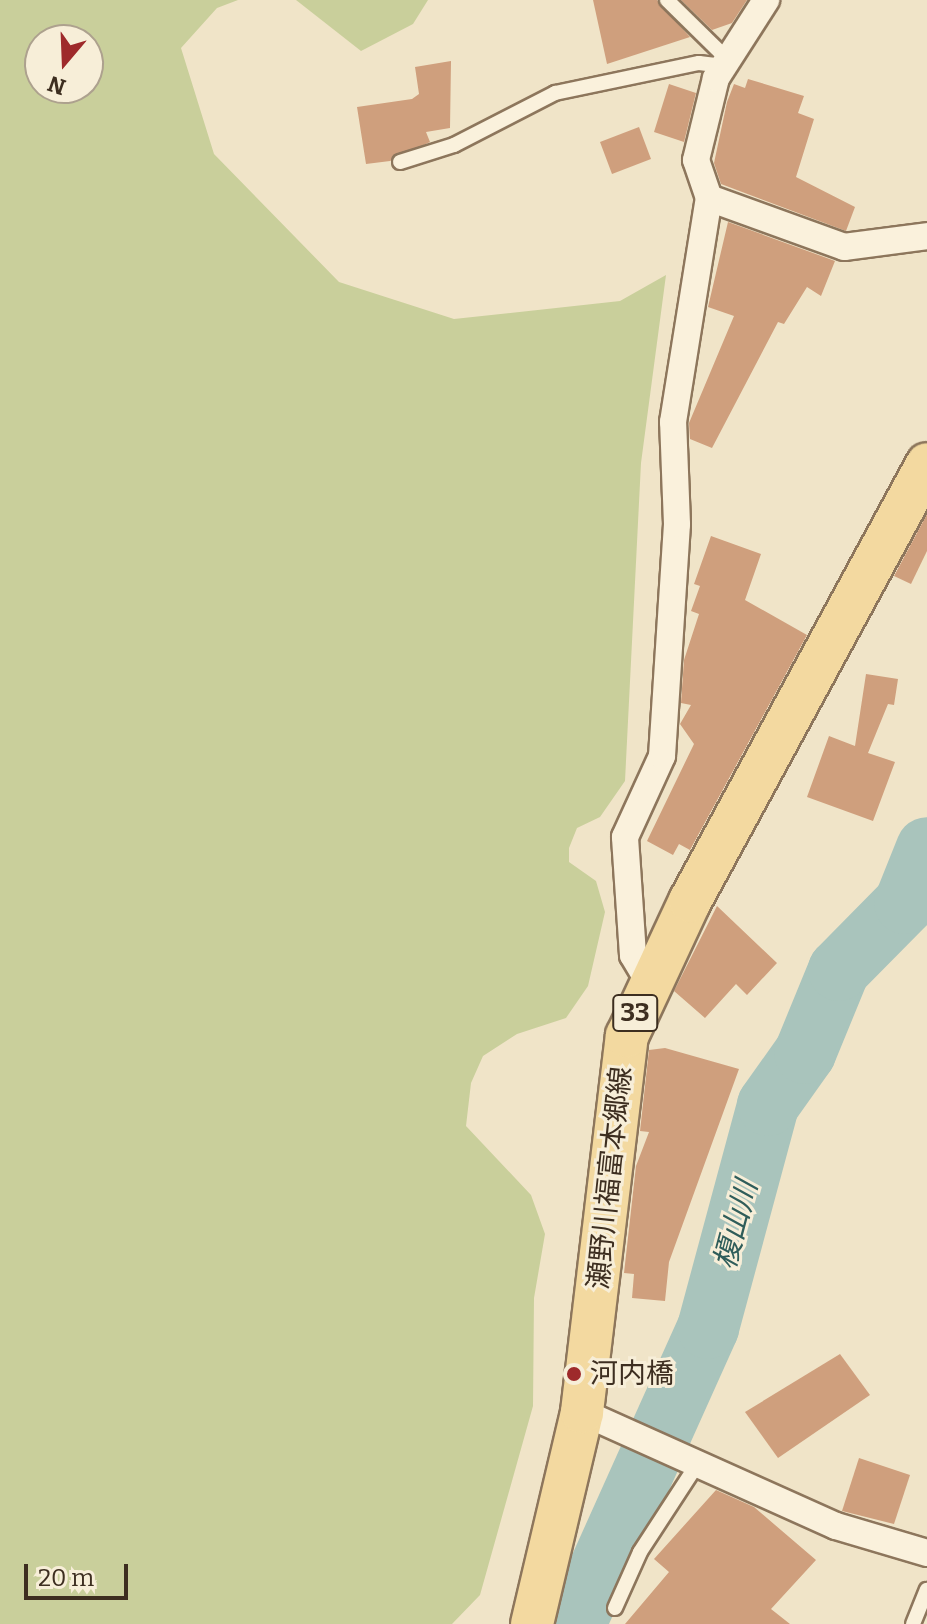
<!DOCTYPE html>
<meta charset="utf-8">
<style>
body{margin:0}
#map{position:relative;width:927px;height:1624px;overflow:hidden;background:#f0e4c8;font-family:Bitter,"Noto Sans JP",serif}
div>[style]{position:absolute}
.green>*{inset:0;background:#c9cf9b}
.river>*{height:62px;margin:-31px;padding:0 31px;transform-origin:31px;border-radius:31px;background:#a9c4bc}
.building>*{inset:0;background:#cf9f7d}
.roads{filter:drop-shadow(2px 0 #8d765c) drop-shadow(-2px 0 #8d765c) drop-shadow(0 2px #8d765c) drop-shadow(0 -2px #8d765c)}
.service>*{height:14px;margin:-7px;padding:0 7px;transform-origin:7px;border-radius:7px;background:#faf1dc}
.minor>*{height:26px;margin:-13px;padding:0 13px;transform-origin:13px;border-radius:13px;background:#faf1dc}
.primary>*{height:42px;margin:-21px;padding:0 21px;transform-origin:21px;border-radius:21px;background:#f3d9a0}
.dots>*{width:22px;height:22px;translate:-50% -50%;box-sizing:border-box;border:4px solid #f7eed8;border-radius:50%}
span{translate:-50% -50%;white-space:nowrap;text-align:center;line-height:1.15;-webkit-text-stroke:6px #f7eed8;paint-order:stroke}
.shield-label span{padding:2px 6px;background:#f7eed8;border:2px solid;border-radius:6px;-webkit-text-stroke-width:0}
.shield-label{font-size:26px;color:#3d2e20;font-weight:700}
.street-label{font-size:28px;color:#3d2e20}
.poi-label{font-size:28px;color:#3d2e20}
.left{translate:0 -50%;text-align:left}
.water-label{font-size:30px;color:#2f5d5a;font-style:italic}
.north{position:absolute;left:24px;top:24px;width:80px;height:80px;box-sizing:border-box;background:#f7eed8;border:2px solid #ada18e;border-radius:50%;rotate:199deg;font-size:22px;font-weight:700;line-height:32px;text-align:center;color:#3d2e20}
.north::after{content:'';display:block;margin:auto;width:28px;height:36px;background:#9e2a2b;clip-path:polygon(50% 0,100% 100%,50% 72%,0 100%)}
.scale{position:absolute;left:24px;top:1564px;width:104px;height:36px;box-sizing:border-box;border:4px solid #3d2e20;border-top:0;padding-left:10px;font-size:24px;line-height:28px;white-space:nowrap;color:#3d2e20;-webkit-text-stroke:6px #f7eed8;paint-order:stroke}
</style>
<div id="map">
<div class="green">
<i style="clip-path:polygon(evenodd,0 0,238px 0,217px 8px,181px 48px,214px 154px,339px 282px,454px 319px,620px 301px,666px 275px,641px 463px,625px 781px,600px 817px,577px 828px,569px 848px,569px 862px,596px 881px,605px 912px,588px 986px,566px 1018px,517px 1034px,483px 1056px,471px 1083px,466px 1126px,531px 1195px,545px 1234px,534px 1298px,533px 1406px,480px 1595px,452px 1624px,0 1624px,0 0,88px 40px,88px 88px,40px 88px,40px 40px,88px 40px)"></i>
<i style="clip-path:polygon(296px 0,428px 0,413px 24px,361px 51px)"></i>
</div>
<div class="river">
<i style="left:575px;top:1624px;width:325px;rotate:-65.8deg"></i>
<i style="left:708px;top:1328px;width:231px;rotate:-74.9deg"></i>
<i style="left:768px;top:1105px;width:64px;rotate:-54.6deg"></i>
<i style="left:805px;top:1053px;width:90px;rotate:-67.7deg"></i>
<i style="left:839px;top:970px;width:94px;rotate:-45.4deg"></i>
<i style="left:905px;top:903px;width:59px;rotate:-68.2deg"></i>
</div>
<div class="building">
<i style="clip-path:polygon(593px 0,657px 0,690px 37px,607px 64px)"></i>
<i style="clip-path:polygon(681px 0,747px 0,732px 23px,712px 30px)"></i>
<i style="clip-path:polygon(451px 61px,450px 128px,426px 132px,430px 142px,390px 161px,366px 164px,357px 107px,412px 99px,419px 94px,415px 67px)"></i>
<i style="clip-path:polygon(748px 79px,804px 96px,798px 113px,814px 119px,796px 177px,855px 207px,846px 231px,721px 184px,714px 163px,727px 102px,734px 84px,745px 88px)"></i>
<i style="clip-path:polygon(669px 84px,696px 93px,684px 142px,654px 132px)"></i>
<i style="clip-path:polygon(639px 127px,651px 159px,612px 174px,600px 142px)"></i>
<i style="clip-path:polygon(728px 222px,835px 261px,821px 296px,807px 287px,784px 324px,778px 322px,712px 448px,690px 439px,689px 423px,734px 316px,708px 307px)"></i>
<i style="clip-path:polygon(927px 514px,927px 551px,911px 584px,894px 576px)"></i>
<i style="clip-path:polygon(711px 536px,761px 554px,745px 600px,807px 635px,690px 850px,679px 844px,673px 855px,647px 841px,694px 744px,680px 724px,691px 705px,681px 703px,684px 660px,699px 614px,691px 611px,700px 586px,694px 584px)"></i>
<i style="clip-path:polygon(866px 674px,898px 679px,894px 705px,888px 704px,868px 753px,895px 762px,873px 821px,807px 797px,829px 736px,855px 746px)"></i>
<i style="clip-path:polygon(717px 906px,777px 963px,747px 995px,736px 984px,705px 1018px,674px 991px)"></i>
<i style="clip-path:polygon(665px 1048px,739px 1069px,669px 1262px,665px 1301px,632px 1298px,634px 1274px,624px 1273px,636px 1166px,649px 1132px,640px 1131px,649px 1050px)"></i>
<i style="clip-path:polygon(840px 1354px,870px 1395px,778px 1458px,745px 1412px)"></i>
<i style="clip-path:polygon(859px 1458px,910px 1475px,894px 1524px,842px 1511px)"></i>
<i style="clip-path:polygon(716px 1490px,754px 1507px,816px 1560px,771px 1609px,790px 1624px,625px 1624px,669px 1572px,654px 1559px)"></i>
</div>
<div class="roads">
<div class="service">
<i style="left:667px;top:0;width:83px;rotate:44.5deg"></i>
<i style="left:400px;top:162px;width:57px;rotate:-17.5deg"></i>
<i style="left:454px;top:145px;width:114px;rotate:-27.2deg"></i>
<i style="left:555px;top:93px;width:147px;rotate:-11.8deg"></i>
<i style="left:699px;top:63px;width:23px;rotate:7deg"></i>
<i style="left:615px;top:1608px;width:61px;rotate:-65.9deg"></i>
<i style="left:640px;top:1552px;width:110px;rotate:-56.9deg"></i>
<i style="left:913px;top:1624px;width:37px;rotate:-68deg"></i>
</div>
<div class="minor">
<i style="left:709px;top:198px;width:144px;rotate:19.9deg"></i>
<i style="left:844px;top:247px;width:84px;rotate:-7.5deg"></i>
<i style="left:649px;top:982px;width:31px;rotate:-121deg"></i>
<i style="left:633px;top:955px;width:118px;rotate:-93.9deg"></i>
<i style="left:625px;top:837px;width:89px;rotate:-65.4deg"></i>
<i style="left:662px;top:756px;width:232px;rotate:-86.3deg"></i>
<i style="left:677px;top:524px;width:102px;rotate:-92.2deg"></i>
<i style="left:673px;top:422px;width:227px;rotate:-80.9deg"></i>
<i style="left:709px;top:198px;width:40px;rotate:-108.9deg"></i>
<i style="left:696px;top:160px;width:84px;rotate:-76.3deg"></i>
<i style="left:716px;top:78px;width:93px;rotate:-57.3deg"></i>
<i style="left:582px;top:1412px;width:278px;rotate:24.2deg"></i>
<i style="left:836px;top:1526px;width:95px;rotate:16.5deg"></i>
</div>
<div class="primary">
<i style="left:532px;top:1624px;width:218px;rotate:-76.7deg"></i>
<i style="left:582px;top:1412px;width:379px;rotate:-83.2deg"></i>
<i style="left:627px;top:1036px;width:149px;rotate:-65deg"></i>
<i style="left:690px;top:901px;width:497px;rotate:-61.5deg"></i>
</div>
</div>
<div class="dots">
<i style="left:574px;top:1374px;background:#9e2a2b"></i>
</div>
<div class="shield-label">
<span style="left:635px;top:1013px">33</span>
</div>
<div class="street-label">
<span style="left:610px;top:1178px;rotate:-84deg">瀬野川福富本郷線</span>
</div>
<div class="poi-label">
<span class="left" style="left:590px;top:1374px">河内橋</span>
</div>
<div class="water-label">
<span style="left:736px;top:1225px;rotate:-75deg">榎山川</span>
</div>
<div class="north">N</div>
<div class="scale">20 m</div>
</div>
